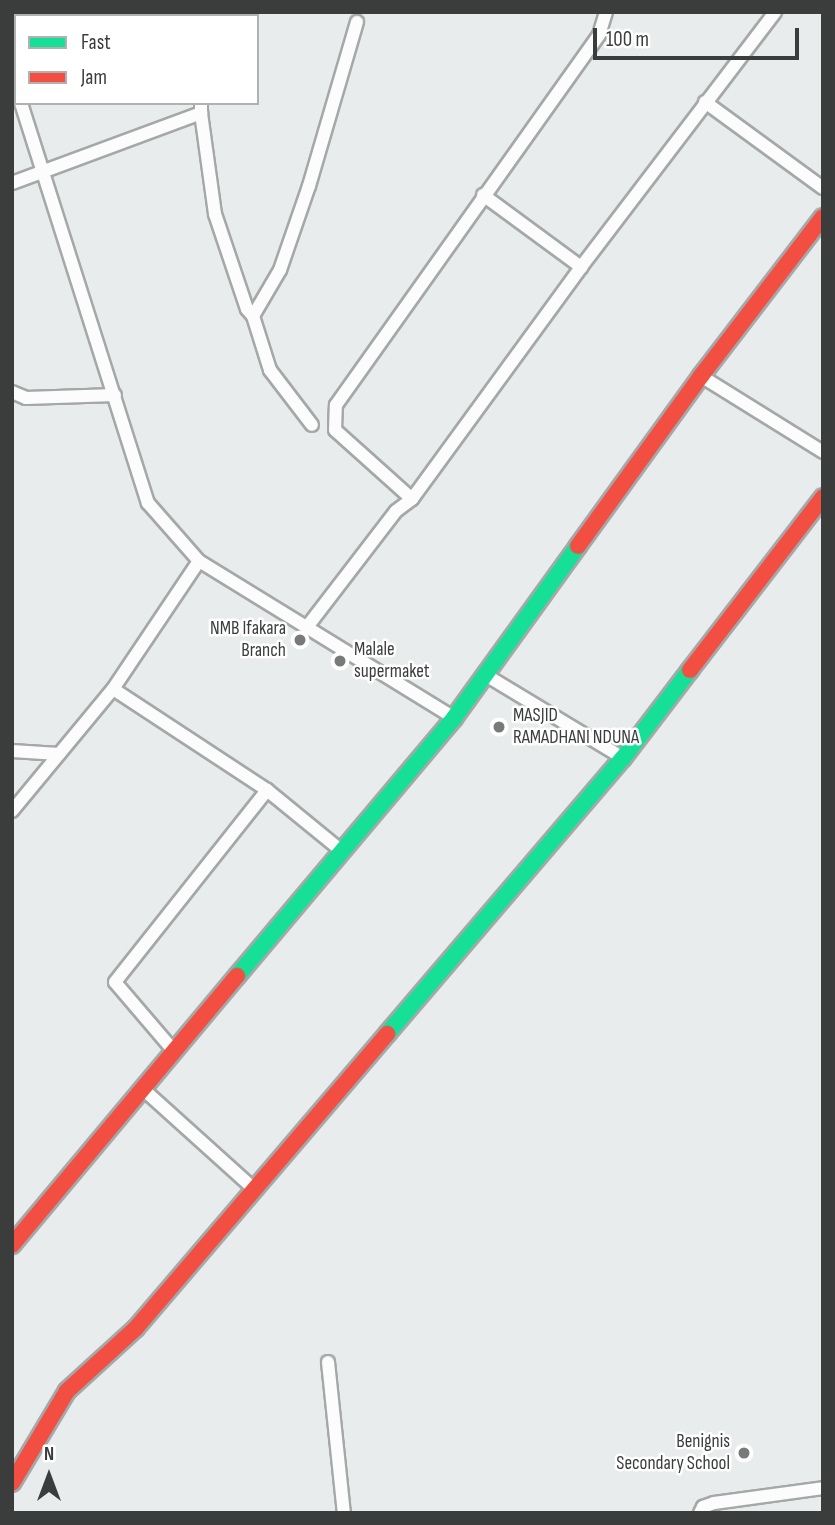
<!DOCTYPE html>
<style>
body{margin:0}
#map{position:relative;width:835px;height:1525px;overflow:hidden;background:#e9ecec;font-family:"Sofia Sans Condensed",sans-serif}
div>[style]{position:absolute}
.roads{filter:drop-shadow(2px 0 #a5a8a8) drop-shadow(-2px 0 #a5a8a8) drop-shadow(0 2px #a5a8a8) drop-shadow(0 -2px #a5a8a8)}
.street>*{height:12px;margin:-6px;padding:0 6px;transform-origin:6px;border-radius:6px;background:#fcfcfc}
.fast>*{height:16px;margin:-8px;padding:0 8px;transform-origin:8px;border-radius:8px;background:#16e098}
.jam>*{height:16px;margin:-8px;padding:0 8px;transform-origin:8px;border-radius:8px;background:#f24e42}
.dots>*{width:19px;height:19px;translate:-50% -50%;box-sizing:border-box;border:4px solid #fff;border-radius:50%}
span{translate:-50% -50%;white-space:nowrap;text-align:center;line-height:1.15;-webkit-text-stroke:5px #fff;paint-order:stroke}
.poi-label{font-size:19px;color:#3b3d3d}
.right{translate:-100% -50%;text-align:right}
.left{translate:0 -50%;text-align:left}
.frame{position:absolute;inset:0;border:14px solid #3b3d3d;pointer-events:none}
.legend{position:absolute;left:14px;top:14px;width:245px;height:91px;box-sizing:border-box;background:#fff;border:2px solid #b1b1b1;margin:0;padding:9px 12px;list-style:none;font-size:21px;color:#3b3d3d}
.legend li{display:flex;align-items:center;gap:14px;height:35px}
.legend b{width:35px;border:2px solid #b1b1b1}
.north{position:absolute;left:14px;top:1441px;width:70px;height:70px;-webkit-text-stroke:5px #fff;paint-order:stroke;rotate:0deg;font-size:19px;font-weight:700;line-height:28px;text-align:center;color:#3b3d3d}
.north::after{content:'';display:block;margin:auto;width:24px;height:32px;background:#3b3d3d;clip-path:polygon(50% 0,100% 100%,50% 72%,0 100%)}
.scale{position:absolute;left:593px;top:28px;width:206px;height:32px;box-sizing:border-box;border:4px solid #3b3d3d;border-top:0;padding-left:9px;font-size:21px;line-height:24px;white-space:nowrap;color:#3b3d3d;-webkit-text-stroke:5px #fff;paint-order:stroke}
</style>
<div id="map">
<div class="roads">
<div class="street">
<i style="left:153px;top:12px;width:4px;rotate:76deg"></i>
<i style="left:125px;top:16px;width:18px;rotate:-13deg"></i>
<i style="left:242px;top:16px;width:4px;rotate:-76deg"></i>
<i style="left:12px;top:38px;width:4px"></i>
<i style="left:12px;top:73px;width:13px;rotate:72deg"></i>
<i style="left:705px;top:102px;width:146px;rotate:36.1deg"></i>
<i style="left:21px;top:103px;width:420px;rotate:72.4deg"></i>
<i style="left:148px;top:503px;width:77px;rotate:48.7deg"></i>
<i style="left:201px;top:113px;width:102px;rotate:82.1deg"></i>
<i style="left:215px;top:214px;width:100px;rotate:71.4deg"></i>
<i style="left:247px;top:309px;width:9px;rotate:49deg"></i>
<i style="left:253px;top:316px;width:57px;rotate:72.5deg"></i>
<i style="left:270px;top:370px;width:69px;rotate:52.6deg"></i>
<i style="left:12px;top:183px;width:202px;rotate:-20.3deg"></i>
<i style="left:201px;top:113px;width:10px;rotate:-90deg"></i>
<i style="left:483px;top:195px;width:122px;rotate:36.3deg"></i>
<i style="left:253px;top:316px;width:53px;rotate:-59.6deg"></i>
<i style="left:280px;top:270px;width:89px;rotate:-71deg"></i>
<i style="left:309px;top:186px;width:171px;rotate:-73.7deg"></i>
<i style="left:701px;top:376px;width:144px;rotate:31.9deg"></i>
<i style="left:12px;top:392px;width:15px;rotate:23deg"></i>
<i style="left:26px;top:398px;width:89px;rotate:-1.9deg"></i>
<i style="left:412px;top:499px;width:103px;rotate:-138.1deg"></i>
<i style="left:335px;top:430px;width:25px;rotate:-88deg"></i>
<i style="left:336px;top:405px;width:454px;rotate:-54.6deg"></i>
<i style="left:599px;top:35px;width:24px;rotate:-73deg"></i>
<i style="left:307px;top:627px;width:146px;rotate:-52.5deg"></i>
<i style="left:396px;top:511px;width:20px;rotate:-37deg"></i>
<i style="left:412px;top:499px;width:287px;rotate:-53.9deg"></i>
<i style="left:581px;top:267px;width:320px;rotate:-52.7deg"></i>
<i style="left:484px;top:674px;width:162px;rotate:31.1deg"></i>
<i style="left:12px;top:751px;width:47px;rotate:3.7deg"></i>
<i style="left:12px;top:811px;width:158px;rotate:-50.4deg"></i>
<i style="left:343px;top:852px;width:98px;rotate:-140.8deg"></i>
<i style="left:267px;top:790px;width:184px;rotate:-146.7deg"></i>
<i style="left:113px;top:689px;width:154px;rotate:-56.1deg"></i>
<i style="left:199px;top:561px;width:299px;rotate:31.6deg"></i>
<i style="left:173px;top:1050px;width:89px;rotate:-130.5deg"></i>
<i style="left:115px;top:982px;width:245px;rotate:-51.6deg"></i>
<i style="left:143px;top:1089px;width:149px;rotate:42deg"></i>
<i style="left:328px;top:1362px;width:152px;rotate:84deg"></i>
<i style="left:700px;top:1513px;width:7px;rotate:-63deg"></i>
<i style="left:703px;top:1507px;width:12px;rotate:-20deg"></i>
<i style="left:714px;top:1503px;width:110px;rotate:-7.8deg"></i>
</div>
<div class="fast">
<i style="left:237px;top:976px;width:337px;rotate:-49.9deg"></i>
<i style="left:454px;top:718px;width:212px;rotate:-54.2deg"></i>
<i style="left:387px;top:1034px;width:363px;rotate:-49.5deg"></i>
<i style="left:623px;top:758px;width:111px;rotate:-52.7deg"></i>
</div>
<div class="jam">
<i style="left:578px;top:546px;width:210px;rotate:-54.1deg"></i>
<i style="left:701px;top:376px;width:200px;rotate:-52.5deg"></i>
<i style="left:690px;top:670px;width:218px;rotate:-52.4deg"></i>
<i style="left:12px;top:1245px;width:351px;rotate:-50.1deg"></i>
<i style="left:12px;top:1483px;width:107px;rotate:-59.1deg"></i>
<i style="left:67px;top:1391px;width:93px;rotate:-42.4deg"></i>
<i style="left:136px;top:1328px;width:387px;rotate:-49.5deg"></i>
</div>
</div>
<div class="dots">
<i style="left:300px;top:640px;background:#787a7a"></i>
<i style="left:340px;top:661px;background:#787a7a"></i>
<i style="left:499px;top:727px;background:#787a7a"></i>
<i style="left:744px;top:1453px;background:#787a7a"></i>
</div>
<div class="poi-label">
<span class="right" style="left:286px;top:640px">NMB Ifakara<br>Branch</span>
<span class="left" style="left:354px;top:661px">Malale<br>supermaket</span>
<span class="left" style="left:513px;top:727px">MASJID<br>RAMADHANI NDUNA</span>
<span class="right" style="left:730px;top:1453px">Benignis<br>Secondary School</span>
</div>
<div class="frame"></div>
<ul class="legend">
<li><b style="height:9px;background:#16e098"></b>Fast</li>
<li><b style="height:9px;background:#f24e42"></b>Jam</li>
</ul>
<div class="north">N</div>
<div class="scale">100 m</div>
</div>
